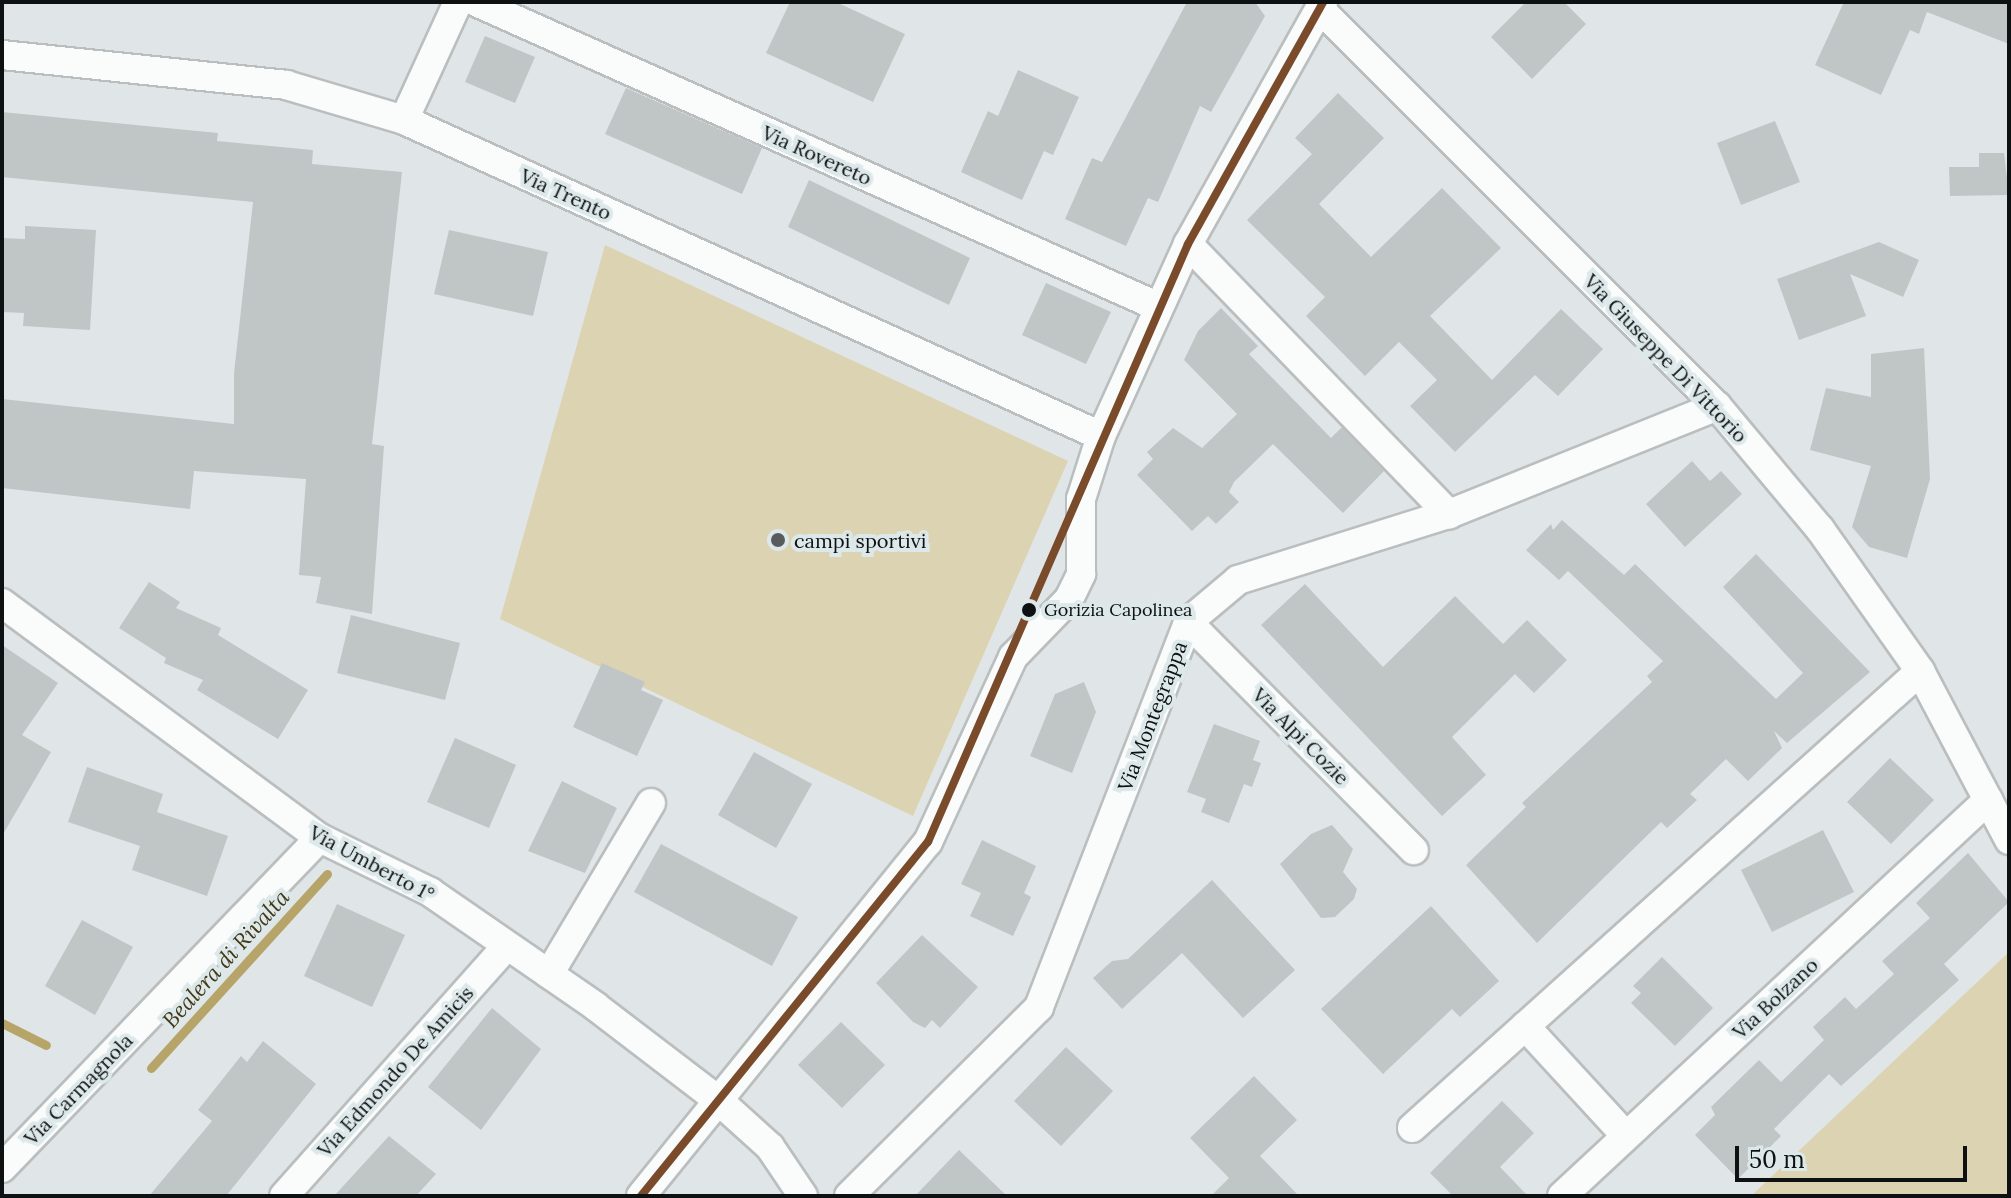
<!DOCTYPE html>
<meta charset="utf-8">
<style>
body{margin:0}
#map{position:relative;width:2011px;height:1198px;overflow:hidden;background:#e0e6e7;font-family:Lora,serif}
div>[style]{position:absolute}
.green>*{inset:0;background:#dcd3b2}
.stream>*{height:9px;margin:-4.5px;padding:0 4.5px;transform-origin:4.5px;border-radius:4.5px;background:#b7a469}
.building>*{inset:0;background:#c0c5c6}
.roads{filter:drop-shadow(2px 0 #babebf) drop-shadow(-2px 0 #babebf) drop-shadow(0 2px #babebf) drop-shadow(0 -2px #babebf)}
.street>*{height:28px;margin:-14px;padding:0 14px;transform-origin:14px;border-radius:14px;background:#fafbfb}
.bus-1>*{height:8px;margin:-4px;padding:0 4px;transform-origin:4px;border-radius:4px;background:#7a4b2a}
.dots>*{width:22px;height:22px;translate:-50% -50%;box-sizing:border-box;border:4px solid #dde8ea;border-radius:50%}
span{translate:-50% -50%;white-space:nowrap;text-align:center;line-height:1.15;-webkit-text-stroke:8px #dde8ea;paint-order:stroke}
.bus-label{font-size:18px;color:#0e1112}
.left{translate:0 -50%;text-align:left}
.street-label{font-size:20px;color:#0e1112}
.poi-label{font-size:20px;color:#0e1112}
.water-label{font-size:22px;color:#443713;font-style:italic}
.frame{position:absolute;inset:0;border:4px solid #0e1112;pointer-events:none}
.scale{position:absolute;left:1735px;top:1146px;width:232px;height:36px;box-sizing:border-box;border:4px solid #0e1112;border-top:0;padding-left:10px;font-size:24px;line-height:28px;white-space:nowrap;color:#0e1112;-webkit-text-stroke:6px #dde8ea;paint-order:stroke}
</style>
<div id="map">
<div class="green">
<i style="clip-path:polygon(605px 245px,1068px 461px,913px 816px,500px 619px)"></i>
<i style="clip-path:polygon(2009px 952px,2009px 1196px,1751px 1196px)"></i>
</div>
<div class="stream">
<i style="left:2px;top:1023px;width:49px;rotate:26.6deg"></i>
<i style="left:151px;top:1068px;width:262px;rotate:-47.8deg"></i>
</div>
<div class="building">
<i style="clip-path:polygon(790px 2px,836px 2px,905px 34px,873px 102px,766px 53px)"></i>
<i style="clip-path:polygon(1187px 2px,1255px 2px,1265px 16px,1211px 112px,1200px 106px,1158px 202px,1148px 198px,1126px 246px,1065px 219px,1092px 158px,1102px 162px)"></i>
<i style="clip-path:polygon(1526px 2px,1564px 2px,1586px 24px,1532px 79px,1491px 37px)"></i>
<i style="clip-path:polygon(1844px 2px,2009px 2px,2009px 44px,1927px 12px,1919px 34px,1910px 30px,1881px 95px,1815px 65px)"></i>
<i style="clip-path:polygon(485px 36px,535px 57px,515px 103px,465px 82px)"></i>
<i style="clip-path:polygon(1018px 70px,1079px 97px,1053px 155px,1044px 151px,1022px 200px,961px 172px,988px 111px,998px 116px)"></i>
<i style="clip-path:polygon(626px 88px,762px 148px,742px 194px,605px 134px)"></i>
<i style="clip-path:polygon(1338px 93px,1384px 138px,1319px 204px,1371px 257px,1442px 188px,1501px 248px,1430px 316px,1492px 380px,1561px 309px,1603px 349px,1558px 396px,1535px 375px,1455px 452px,1410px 406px,1437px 380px,1399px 342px,1365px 376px,1306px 316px,1325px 297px,1247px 220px,1312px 154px,1295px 138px)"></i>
<i style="clip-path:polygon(2px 112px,218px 133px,217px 141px,313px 150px,312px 164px,402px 172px,372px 444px,384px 446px,372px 614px,316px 603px,321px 577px,299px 575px,306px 479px,194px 471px,190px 509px,2px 488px,2px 399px,234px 424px,234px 373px,253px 202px,2px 177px)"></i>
<i style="clip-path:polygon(1775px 121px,1800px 182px,1741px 205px,1717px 143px)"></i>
<i style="clip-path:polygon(1979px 153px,2004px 153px,2009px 195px,1950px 196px,1949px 167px,1979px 167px)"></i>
<i style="clip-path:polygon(809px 180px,970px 258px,949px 305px,788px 227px)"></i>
<i style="clip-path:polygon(25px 226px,96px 230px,90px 330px,23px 326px,24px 313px,2px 312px,2px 238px,25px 239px)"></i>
<i style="clip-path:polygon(449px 230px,548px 252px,533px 316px,434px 294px)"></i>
<i style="clip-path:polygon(1879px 242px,1919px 260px,1903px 297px,1850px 274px,1866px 316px,1799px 340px,1777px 279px)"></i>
<i style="clip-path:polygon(1046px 283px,1111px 312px,1086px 364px,1022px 335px)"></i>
<i style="clip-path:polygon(1221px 308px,1258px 346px,1249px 354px,1331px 438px,1342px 427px,1384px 471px,1343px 513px,1273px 444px,1234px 482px,1229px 492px,1239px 502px,1216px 524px,1208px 516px,1192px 531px,1137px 475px,1153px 459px,1147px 452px,1173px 428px,1202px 448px,1237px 414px,1184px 360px,1198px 331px)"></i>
<i style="clip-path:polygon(1924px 348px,1930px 479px,1907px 558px,1869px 547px,1852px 527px,1871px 466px,1810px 450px,1826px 388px,1871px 397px,1871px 354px)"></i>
<i style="clip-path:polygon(1692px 461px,1710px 481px,1721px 471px,1742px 494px,1685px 547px,1646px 504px)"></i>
<i style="clip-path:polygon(1562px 520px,1624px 575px,1635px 564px,1776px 699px,1803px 673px,1723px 587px,1756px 554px,1870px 672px,1787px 743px,1774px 731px,1782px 748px,1748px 781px,1726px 759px,1690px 794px,1697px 800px,1667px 828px,1661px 822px,1537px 943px,1466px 865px,1526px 807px,1522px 803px,1652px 682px,1647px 676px,1663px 661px,1568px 571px,1559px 580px,1526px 550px,1551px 524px,1553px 530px)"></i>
<i style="clip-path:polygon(149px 582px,180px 602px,176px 608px,221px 628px,218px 635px,308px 690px,278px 739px,197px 690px,203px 680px,164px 663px,166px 658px,119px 628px)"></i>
<i style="clip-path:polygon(1305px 584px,1383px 667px,1455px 596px,1503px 644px,1527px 620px,1567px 660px,1534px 693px,1515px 674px,1452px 737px,1486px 775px,1442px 816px,1261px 625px)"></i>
<i style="clip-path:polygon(351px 615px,460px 643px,445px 700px,337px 673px)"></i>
<i style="clip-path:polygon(2px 645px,58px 683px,22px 735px,51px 752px,2px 836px)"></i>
<i style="clip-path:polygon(602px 663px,645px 682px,641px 690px,663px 700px,637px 756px,573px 727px)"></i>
<i style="clip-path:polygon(1084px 682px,1096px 712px,1072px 773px,1030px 756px,1055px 694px)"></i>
<i style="clip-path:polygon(1214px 724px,1260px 741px,1253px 760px,1261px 763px,1252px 787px,1244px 784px,1229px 823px,1201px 812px,1206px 799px,1187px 792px)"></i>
<i style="clip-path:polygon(455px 738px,516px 765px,489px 828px,427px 802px)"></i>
<i style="clip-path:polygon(754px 752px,812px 784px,776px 848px,718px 815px)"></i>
<i style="clip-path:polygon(1890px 758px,1934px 800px,1891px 844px,1847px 802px)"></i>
<i style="clip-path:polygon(87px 767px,163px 794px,157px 812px,228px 836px,207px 896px,132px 870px,140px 846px,68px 822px)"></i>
<i style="clip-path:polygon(562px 781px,617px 808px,585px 873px,528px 851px)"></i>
<i style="clip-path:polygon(1332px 825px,1353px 849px,1343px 872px,1357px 889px,1354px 899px,1335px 917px,1321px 918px,1280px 864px,1311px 834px)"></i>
<i style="clip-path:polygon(1823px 830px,1854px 892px,1772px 932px,1741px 870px)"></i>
<i style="clip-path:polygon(982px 840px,1036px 866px,1024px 893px,1031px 897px,1013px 936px,970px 916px,981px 893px,961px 884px)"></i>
<i style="clip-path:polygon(661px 844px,798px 917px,772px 966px,634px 892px)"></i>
<i style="clip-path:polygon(1968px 853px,2009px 902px,1944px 964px,1959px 980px,1841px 1086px,1829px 1074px,1774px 1129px,1781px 1136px,1738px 1179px,1695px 1135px,1715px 1115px,1711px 1107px,1759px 1060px,1781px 1082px,1824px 1040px,1813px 1027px,1845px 997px,1856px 1009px,1894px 974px,1882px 961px,1930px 918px,1916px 903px)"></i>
<i style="clip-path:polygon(1212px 880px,1295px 970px,1243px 1018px,1182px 953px,1122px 1009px,1093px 978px,1112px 961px,1128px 959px)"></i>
<i style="clip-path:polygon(337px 904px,405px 935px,372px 1007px,304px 976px)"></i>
<i style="clip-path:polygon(1431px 906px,1499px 981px,1460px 1017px,1452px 1009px,1383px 1074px,1321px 1009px)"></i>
<i style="clip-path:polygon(82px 920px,133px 947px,95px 1015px,45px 986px)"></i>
<i style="clip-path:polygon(922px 935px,978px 987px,940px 1028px,932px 1020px,925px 1028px,913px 1022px,876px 983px)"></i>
<i style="clip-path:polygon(1662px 957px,1713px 1008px,1675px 1046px,1631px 1003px,1641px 993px,1633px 986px)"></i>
<i style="clip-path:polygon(492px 1008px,541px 1049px,481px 1130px,428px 1087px)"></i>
<i style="clip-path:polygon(841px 1022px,885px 1065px,842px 1108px,798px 1065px)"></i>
<i style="clip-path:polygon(263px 1041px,316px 1084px,226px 1196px,149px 1196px,212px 1121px,198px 1110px,241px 1056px,247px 1062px)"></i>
<i style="clip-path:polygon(1066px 1047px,1113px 1091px,1061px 1146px,1014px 1101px)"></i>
<i style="clip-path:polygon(1254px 1076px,1297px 1120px,1260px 1156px,1299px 1196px,1211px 1196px,1229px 1178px,1190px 1138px)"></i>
<i style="clip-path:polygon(1502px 1101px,1534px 1133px,1500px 1167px,1528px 1196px,1453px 1196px,1430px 1173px)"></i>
<i style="clip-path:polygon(389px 1136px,436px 1174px,416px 1196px,334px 1196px)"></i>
<i style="clip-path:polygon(959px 1150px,1007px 1196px,915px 1196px)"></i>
</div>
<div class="roads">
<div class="street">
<i style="left:476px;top:2px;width:748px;rotate:24.06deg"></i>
<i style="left:1320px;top:9px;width:561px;rotate:45deg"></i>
<i style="left:1717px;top:406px;width:160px;rotate:50.1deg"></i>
<i style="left:1820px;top:529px;width:174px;rotate:54.8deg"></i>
<i style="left:1920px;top:671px;width:191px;rotate:62.2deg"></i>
<i style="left:2px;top:55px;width:286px;rotate:6deg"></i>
<i style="left:286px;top:85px;width:123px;rotate:16.5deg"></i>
<i style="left:404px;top:120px;width:765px;rotate:24.39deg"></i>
<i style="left:404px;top:120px;width:130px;rotate:-65.4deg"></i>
<i style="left:1188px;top:244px;width:376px;rotate:46deg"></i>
<i style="left:2px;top:603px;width:395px;rotate:36.5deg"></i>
<i style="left:320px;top:838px;width:123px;rotate:26.1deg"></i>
<i style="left:430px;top:892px;width:201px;rotate:34.6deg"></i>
<i style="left:595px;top:1006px;width:155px;rotate:37.4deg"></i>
<i style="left:718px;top:1100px;width:70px;rotate:42.1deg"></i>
<i style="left:770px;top:1147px;width:59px;rotate:56deg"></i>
<i style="left:1188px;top:622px;width:321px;rotate:45.3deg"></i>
<i style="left:549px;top:974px;width:199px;rotate:-59.2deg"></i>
<i style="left:1525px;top:1026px;width:149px;rotate:47.4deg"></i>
<i style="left:1412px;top:1128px;width:683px;rotate:-41.97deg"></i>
<i style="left:2px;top:1168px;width:458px;rotate:-46.1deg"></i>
<i style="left:284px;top:1196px;width:335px;rotate:-48.3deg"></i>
<i style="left:641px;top:1196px;width:456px;rotate:-51deg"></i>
<i style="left:928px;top:842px;width:204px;rotate:-65.3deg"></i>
<i style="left:1013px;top:657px;width:81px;rotate:-46deg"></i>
<i style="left:1069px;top:599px;width:28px;rotate:-64deg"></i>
<i style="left:1081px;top:574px;width:75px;rotate:-90deg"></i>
<i style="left:1081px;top:499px;width:66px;rotate:-72.4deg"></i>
<i style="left:1101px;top:436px;width:211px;rotate:-65.6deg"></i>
<i style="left:1188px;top:244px;width:277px;rotate:-60.8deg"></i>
<i style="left:849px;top:1196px;width:268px;rotate:-44.8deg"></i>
<i style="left:1039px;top:1007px;width:413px;rotate:-68.8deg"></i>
<i style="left:1188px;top:622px;width:65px;rotate:-40deg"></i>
<i style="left:1238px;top:580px;width:221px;rotate:-17.4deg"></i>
<i style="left:1449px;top:514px;width:289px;rotate:-21.9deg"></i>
<i style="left:1562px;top:1196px;width:582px;rotate:-42.91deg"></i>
</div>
</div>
<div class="bus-1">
<i style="left:641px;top:1196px;width:456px;rotate:-51deg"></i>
<i style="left:928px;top:842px;width:652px;rotate:-66.5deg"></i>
<i style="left:1188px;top:244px;width:277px;rotate:-60.8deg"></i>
</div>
<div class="dots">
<i style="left:778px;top:540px;background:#585c5d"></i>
<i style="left:1029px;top:610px;background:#0e1112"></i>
</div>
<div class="bus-label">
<span class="left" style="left:1044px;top:610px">Gorizia Capolinea</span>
</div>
<div class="street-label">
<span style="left:817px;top:155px;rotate:24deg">Via Rovereto</span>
<span style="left:566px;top:194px;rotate:24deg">Via Trento</span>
<span style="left:1666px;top:358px;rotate:46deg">Via Giuseppe Di Vittorio</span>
<span style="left:1152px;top:716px;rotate:-69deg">Via Montegrappa</span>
<span style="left:1301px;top:736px;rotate:45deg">Via Alpi Cozie</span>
<span style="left:372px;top:863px;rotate:28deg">Via Umberto 1°</span>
<span style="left:1775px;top:998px;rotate:-43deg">Via Bolzano</span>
<span style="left:395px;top:1071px;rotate:-48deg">Via Edmondo De Amicis</span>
<span style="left:78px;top:1089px;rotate:-46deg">Via Carmagnola</span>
</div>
<div class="poi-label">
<span class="left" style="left:794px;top:540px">campi sportivi</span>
</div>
<div class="water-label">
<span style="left:226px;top:959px;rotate:-48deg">Bealera di Rivalta</span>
</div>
<div class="frame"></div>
<div class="scale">50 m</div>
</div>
